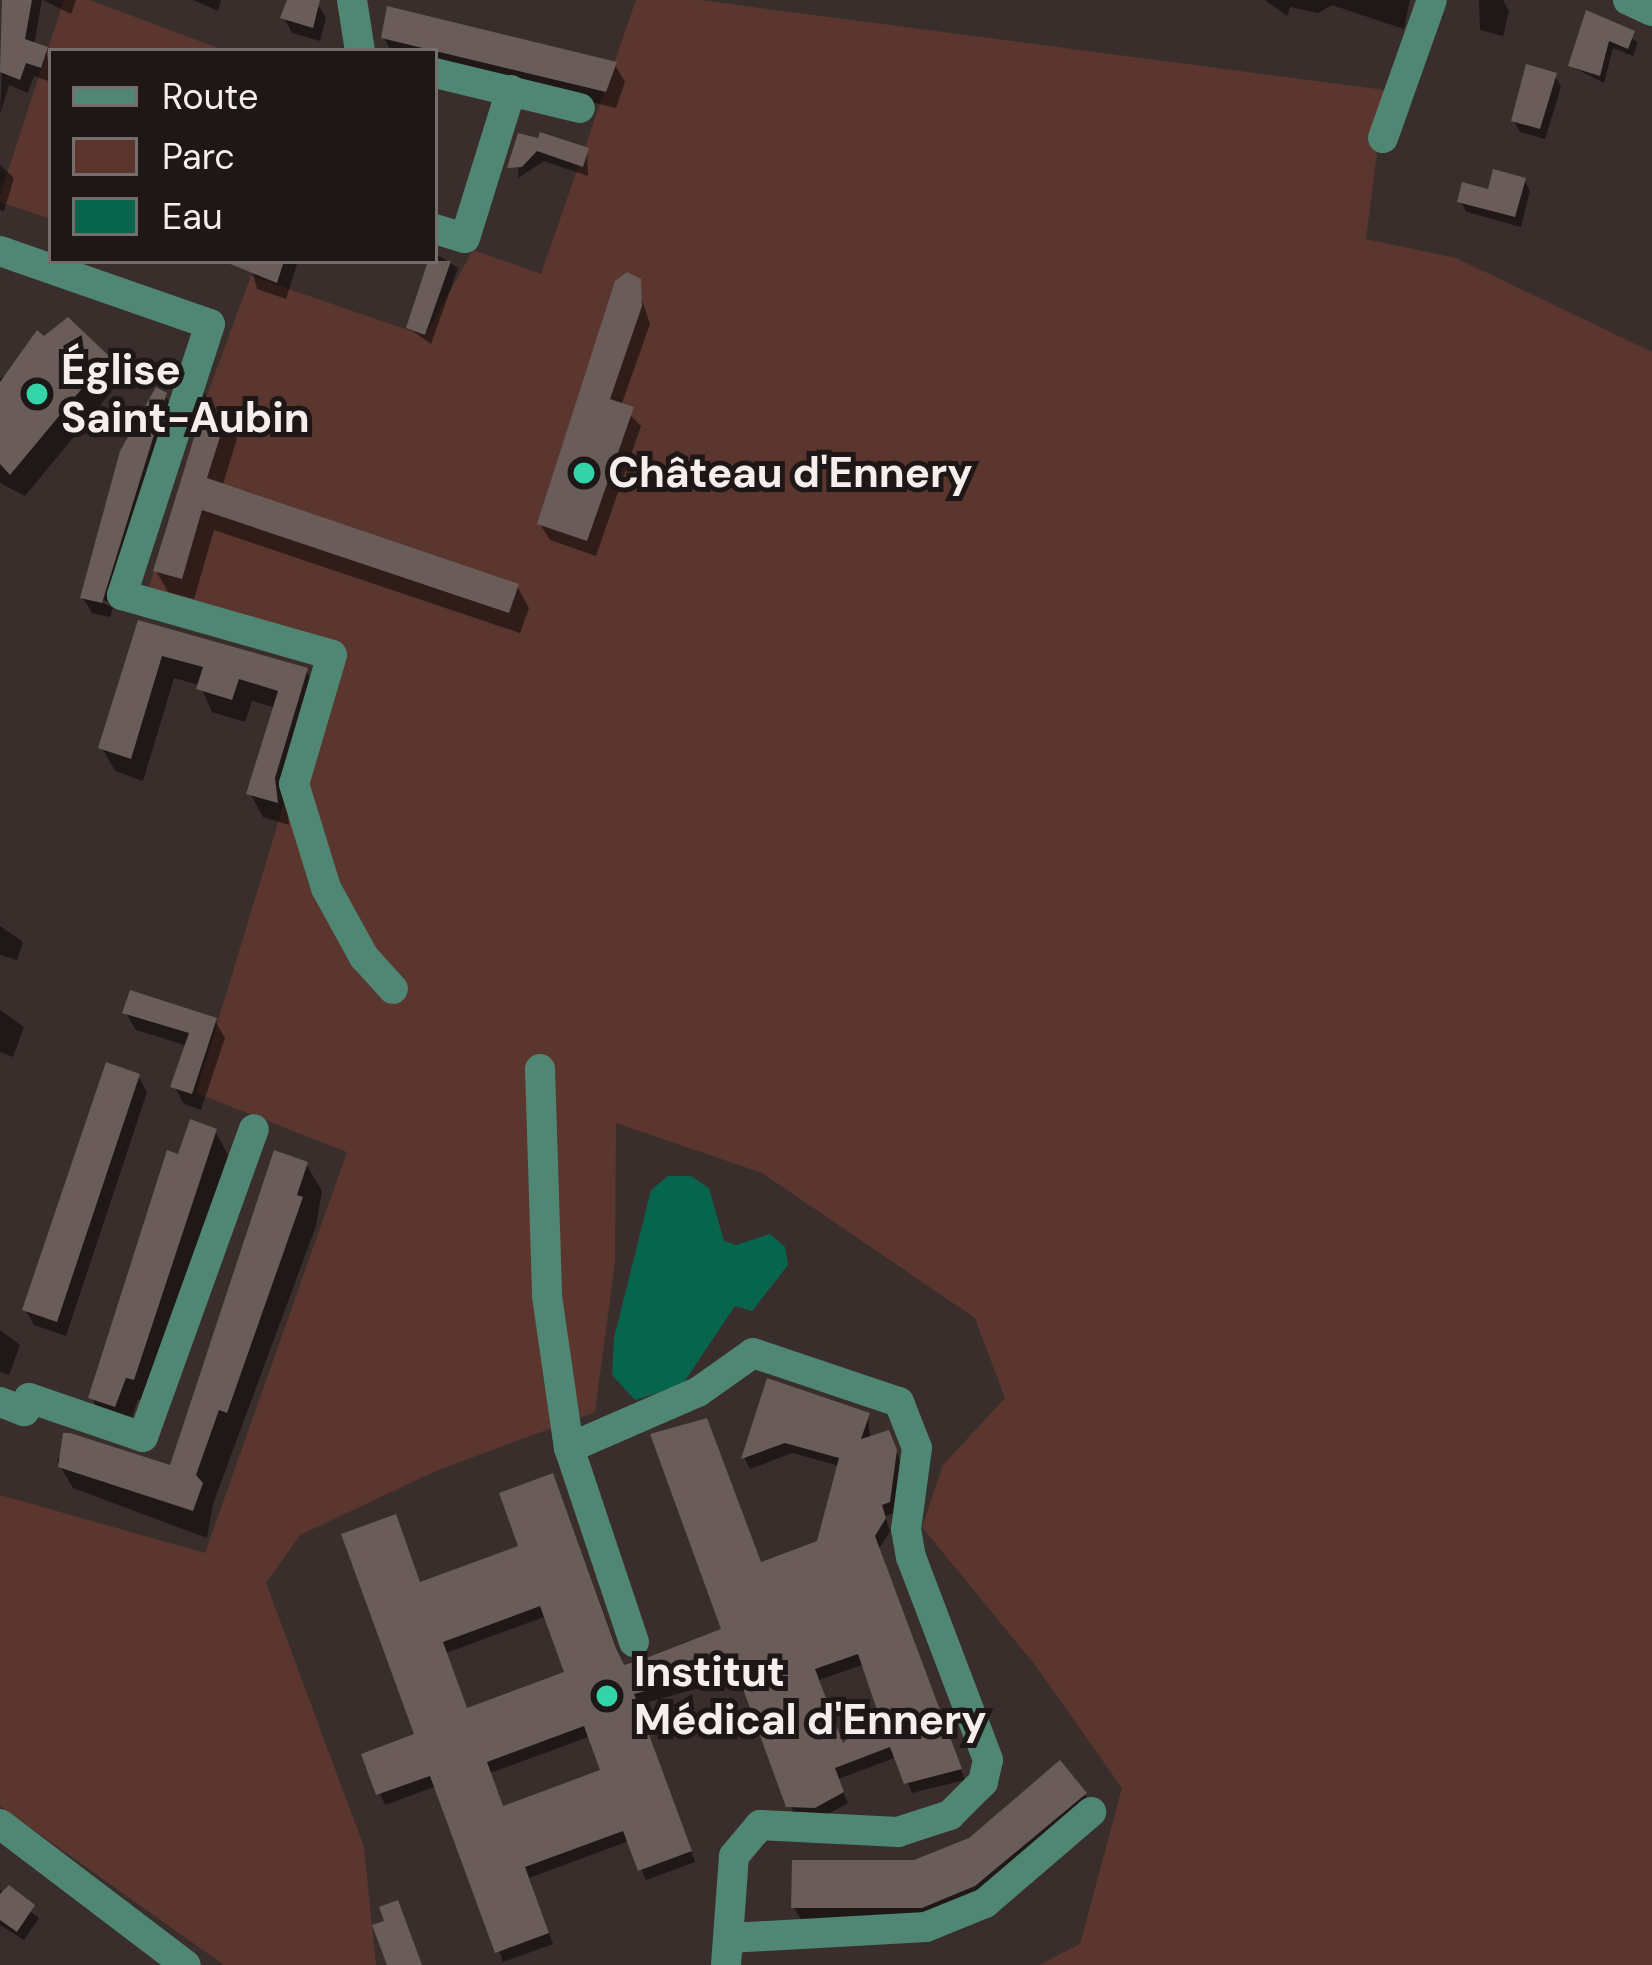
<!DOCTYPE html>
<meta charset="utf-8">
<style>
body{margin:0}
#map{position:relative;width:1652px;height:1965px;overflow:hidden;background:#3a2e2c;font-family:"DM Sans",sans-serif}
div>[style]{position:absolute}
.green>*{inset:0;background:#5b362e}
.water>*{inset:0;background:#07644d}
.shadow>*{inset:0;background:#0007}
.building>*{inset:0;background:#695c59}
.minor>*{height:30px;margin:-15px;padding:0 15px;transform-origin:15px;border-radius:15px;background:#508774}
.dots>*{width:33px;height:33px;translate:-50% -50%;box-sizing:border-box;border:6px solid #1d1817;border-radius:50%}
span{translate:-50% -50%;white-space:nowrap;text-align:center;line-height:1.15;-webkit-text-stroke:10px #1d1817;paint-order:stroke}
.poi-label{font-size:42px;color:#f6eeec;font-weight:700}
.left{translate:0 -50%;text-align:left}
.legend{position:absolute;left:48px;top:48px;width:390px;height:216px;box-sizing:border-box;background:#1d1817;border:3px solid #746e6c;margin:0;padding:15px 21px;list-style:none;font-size:36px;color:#f6eeec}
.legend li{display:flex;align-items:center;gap:24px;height:60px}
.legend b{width:60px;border:3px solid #746e6c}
</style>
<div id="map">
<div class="green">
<i style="clip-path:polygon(64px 0,90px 0,226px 51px,51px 51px,51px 219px,0 202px,0 195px)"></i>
<i style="clip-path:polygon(636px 0,700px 0,1385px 90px,1366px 239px,1456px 258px,1652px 352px,1652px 1965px,1039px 1965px,1080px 1944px,1122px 1788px,1035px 1665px,922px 1527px,943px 1465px,1005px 1398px,975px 1318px,762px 1173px,616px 1123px,615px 1262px,595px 1412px,438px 1470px,300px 1535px,266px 1583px,364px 1847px,376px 1965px,224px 1965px,0 1806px,0 1495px,205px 1553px,347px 1152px,196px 1093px,327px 662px,142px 611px,203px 406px,251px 276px,425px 336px,473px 250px,541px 274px)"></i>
</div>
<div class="water">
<i style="clip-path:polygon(668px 1176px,691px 1176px,709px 1188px,724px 1241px,736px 1245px,770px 1234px,785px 1247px,788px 1265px,752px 1311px,735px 1306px,682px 1385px,635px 1400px,612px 1375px,614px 1338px,651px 1190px)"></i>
</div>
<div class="shadow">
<i style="clip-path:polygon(5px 0,42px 0,34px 45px,46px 50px,51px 73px,48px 81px,34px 76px,28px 93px,9px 85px,0 114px)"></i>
<i style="clip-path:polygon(43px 0,76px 0,71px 14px)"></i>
<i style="clip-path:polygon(193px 0,221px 0,218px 11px)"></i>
<i style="clip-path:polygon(290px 0,315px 0,326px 18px,320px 41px,292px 33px,284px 18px)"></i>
<i style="clip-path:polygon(1265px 0,1410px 0,1404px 29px,1332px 5px,1318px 13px,1290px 7px,1287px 16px)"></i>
<i style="clip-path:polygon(1479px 0,1503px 0,1509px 11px,1503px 36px,1480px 30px)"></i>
<i style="clip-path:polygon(1588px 14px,1638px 42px,1633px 56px,1613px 48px,1604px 83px,1571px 66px)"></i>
<i style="clip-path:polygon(384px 38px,615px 65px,625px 82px,616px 108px,435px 65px,435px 51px,391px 51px)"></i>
<i style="clip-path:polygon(1555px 76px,1561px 87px,1545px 139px,1520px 132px,1514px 121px)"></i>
<i style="clip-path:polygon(520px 137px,587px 150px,588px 176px,544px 161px,518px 178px)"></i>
<i style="clip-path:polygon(0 165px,14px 178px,4px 211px,0 210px)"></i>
<i style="clip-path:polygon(1524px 180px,1530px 191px,1521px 227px,1467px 212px,1460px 201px)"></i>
<i style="clip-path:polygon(435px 253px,458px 268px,431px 344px,409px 328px)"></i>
<i style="clip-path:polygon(250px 261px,298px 261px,286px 299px,257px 289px)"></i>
<i style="clip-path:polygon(634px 277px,650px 324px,621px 406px,641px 426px,596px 556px,550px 540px,540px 524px)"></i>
<i style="clip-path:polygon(107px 358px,120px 381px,25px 496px,0 483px,0 379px,15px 368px)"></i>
<i style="clip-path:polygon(165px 395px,174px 411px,115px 603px,91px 597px,113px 608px,110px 617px,92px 613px,83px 598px)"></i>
<i style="clip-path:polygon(225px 417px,237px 439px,222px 487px,517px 586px,529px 608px,520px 633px,214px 530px,194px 599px,168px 592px,156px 571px)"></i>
<i style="clip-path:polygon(140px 624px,306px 671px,319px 694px,287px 804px,289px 825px,263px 817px,250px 793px,276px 708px,252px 701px,245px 722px,212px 712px,200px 685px,174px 678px,143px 781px,115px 771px,102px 748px)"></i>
<i style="clip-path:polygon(0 926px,23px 942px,17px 960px,0 955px)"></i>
<i style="clip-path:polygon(0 1010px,24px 1027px,13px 1057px,0 1052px)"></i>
<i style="clip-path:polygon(126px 1013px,215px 1021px,225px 1038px,201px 1110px,184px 1104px,174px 1086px,188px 1046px,136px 1030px)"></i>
<i style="clip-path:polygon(138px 1076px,147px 1092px,66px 1336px,34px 1325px,25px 1309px)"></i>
<i style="clip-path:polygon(215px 1131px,228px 1155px,146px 1402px,138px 1399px,128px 1429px,105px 1421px,91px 1397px,180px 1158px)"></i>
<i style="clip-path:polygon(306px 1164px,322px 1191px,316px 1226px,213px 1504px,207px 1538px,73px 1488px,57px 1461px,72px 1436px,172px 1469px)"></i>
<i style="clip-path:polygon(0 1330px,20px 1345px,9px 1375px,0 1372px)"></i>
<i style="clip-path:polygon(evenodd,769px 1382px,868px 1415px,870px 1439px,894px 1444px,901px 1464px,895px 1513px,885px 1516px,890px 1531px,879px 1549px,965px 1780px,912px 1793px,897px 1757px,838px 1779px,848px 1803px,821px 1818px,795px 1817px,742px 1676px,638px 1705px,695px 1862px,646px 1880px,629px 1841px,529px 1878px,553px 1944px,503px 1962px,437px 1786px,385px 1805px,365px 1756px,418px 1736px,400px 1528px,421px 1585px,522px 1547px,558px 1487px,624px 1668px,725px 1631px,761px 1565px,819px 1543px,840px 1466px,792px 1453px,750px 1469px,745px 1459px,769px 1382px,547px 1616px,568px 1674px,467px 1711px,446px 1653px,547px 1616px,769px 1382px,865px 1664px,881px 1711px,843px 1746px,819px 1680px,865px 1664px,769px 1382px,591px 1736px,604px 1772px,503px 1809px,490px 1773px,591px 1736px)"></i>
<i style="clip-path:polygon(1085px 1795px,1098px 1818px,936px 1930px,808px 1931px,794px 1908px)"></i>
<i style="clip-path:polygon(0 1890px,39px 1918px,24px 1940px,0 1925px)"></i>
</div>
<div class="building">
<i style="clip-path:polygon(2px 0,32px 0,25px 39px,48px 47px,41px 68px,26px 63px,20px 80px,0 72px)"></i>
<i style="clip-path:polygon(287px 0,320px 0,313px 28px,280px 18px)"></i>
<i style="clip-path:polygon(387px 6px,617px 62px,606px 92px,381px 38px)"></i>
<i style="clip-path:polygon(1586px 10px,1635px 31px,1628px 49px,1609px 41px,1600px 76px,1568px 66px)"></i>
<i style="clip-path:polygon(1526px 64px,1557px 73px,1540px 129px,1511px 121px)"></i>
<i style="clip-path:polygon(540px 132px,589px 148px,583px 167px,537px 151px,522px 167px,507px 168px,518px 133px,538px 138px)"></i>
<i style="clip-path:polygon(1493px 169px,1526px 178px,1515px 217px,1457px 202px,1462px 182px,1488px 189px)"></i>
<i style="clip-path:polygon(223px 261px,284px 261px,277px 283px)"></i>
<i style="clip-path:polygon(428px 261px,451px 261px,425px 335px,406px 328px)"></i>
<i style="clip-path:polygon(627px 272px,641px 279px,642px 306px,610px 399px,634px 407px,587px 541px,537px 524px,615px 281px)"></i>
<i style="clip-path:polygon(68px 317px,109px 356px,10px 475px,0 464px,0 382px,37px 330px,44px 336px)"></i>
<i style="clip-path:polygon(156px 387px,167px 393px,102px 603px,80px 598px,120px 451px)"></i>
<i style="clip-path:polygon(204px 406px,227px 415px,207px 478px,519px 584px,509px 613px,202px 510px,182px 579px,153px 571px)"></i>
<i style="clip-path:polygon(138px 620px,308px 668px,275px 778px,278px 803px,246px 794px,278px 691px,239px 679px,232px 700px,196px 689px,203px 667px,162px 656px,131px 759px,98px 748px)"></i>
<i style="clip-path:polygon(130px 990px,217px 1018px,192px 1094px,170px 1087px,189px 1033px,122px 1013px)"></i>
<i style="clip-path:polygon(106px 1062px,140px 1074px,57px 1322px,22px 1310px)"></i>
<i style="clip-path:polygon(190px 1119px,217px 1129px,134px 1380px,126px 1378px,115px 1407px,88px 1398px,167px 1150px,178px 1154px)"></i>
<i style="clip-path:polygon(274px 1150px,308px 1162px,297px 1195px,303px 1197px,227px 1413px,219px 1410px,196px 1475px,203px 1483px,193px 1511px,58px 1467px,63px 1433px,70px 1433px,170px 1465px)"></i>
<i style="clip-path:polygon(evenodd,767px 1378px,870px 1413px,861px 1439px,889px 1430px,897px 1450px,890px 1502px,882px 1505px,886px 1518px,875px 1536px,962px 1769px,904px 1784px,890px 1747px,835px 1768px,844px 1792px,815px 1808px,786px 1807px,735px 1667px,634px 1694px,692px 1851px,638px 1871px,623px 1831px,525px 1867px,549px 1933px,495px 1953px,430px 1776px,376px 1795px,361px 1754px,414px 1734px,341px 1534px,396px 1514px,420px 1582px,518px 1546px,499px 1493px,553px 1473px,616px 1648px,624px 1665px,641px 1660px,721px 1629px,650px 1434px,707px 1418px,761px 1562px,817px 1541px,839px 1458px,785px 1443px,741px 1459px,767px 1378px,540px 1606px,564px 1672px,467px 1708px,443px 1642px,540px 1606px,767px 1378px,858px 1654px,877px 1710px,843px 1743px,815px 1669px,858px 1654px,767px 1378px,584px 1726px,600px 1770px,503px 1806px,487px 1762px,584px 1726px)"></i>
<i style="clip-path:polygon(1060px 1760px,1087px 1793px,975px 1886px,922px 1908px,791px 1908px,792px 1860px,914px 1860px,969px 1838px)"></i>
<i style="clip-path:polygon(9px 1885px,35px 1905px,17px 1932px,0 1920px,0 1894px)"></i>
<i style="clip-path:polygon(398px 1900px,422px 1965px,387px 1965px,372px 1925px,384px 1921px,379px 1907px)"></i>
</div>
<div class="minor">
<i style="left:352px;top:0;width:52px;rotate:81.1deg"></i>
<i style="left:1628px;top:0;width:26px;rotate:25deg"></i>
<i style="left:435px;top:73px;width:149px;rotate:13.6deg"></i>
<i style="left:1383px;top:138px;width:146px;rotate:-70.5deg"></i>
<i style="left:435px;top:229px;width:31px;rotate:17deg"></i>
<i style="left:465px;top:238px;width:155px;rotate:-72.7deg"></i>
<i style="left:0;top:251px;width:222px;rotate:19.2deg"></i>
<i style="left:210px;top:324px;width:285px;rotate:108deg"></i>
<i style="left:122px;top:595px;width:218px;rotate:15.9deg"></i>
<i style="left:332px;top:655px;width:134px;rotate:106.4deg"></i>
<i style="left:294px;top:784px;width:109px;rotate:72.9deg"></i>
<i style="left:326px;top:888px;width:79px;rotate:61.2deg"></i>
<i style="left:364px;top:957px;width:43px;rotate:47.8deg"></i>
<i style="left:540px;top:1069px;width:227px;rotate:88.2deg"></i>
<i style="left:547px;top:1296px;width:154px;rotate:81.8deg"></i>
<i style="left:0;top:1402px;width:26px;rotate:21deg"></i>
<i style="left:24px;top:1411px;width:14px;rotate:-69deg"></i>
<i style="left:29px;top:1398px;width:120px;rotate:18.9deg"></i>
<i style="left:143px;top:1437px;width:327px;rotate:-70.2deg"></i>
<i style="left:634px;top:1642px;width:205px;rotate:-108.5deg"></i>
<i style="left:569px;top:1448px;width:141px;rotate:-23.5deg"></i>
<i style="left:698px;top:1392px;width:67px;rotate:-35.3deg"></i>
<i style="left:753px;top:1353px;width:154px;rotate:18.6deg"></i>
<i style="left:899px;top:1402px;width:49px;rotate:68.6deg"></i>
<i style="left:917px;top:1448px;width:82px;rotate:97.7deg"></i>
<i style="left:906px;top:1529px;width:28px;rotate:80deg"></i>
<i style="left:911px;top:1557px;width:217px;rotate:69.2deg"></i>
<i style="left:988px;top:1760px;width:23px;rotate:103deg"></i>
<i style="left:983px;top:1782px;width:47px;rotate:135deg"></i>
<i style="left:950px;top:1815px;width:55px;rotate:161.9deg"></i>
<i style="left:898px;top:1832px;width:138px;rotate:-177.1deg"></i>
<i style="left:760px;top:1825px;width:40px;rotate:130deg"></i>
<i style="left:734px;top:1856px;width:109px;rotate:94.2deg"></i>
<i style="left:0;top:1824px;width:233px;rotate:37.2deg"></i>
<i style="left:730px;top:1938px;width:196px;rotate:-3.2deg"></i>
<i style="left:926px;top:1927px;width:64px;rotate:-22.1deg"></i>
<i style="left:985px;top:1903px;width:140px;rotate:-40.6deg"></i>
</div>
<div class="dots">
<i style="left:37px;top:394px;background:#32d4a8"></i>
<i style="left:584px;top:473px;background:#32d4a8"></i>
<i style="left:607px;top:1696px;background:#32d4a8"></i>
</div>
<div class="poi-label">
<span class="left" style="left:61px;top:394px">Église<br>Saint-Aubin</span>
<span class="left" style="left:608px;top:473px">Château d'Ennery</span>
<span class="left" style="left:634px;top:1696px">Institut<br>Médical d'Ennery</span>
</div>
<ul class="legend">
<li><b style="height:15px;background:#508774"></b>Route</li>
<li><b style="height:33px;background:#5b362e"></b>Parc</li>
<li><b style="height:33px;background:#07644d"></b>Eau</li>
</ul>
</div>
